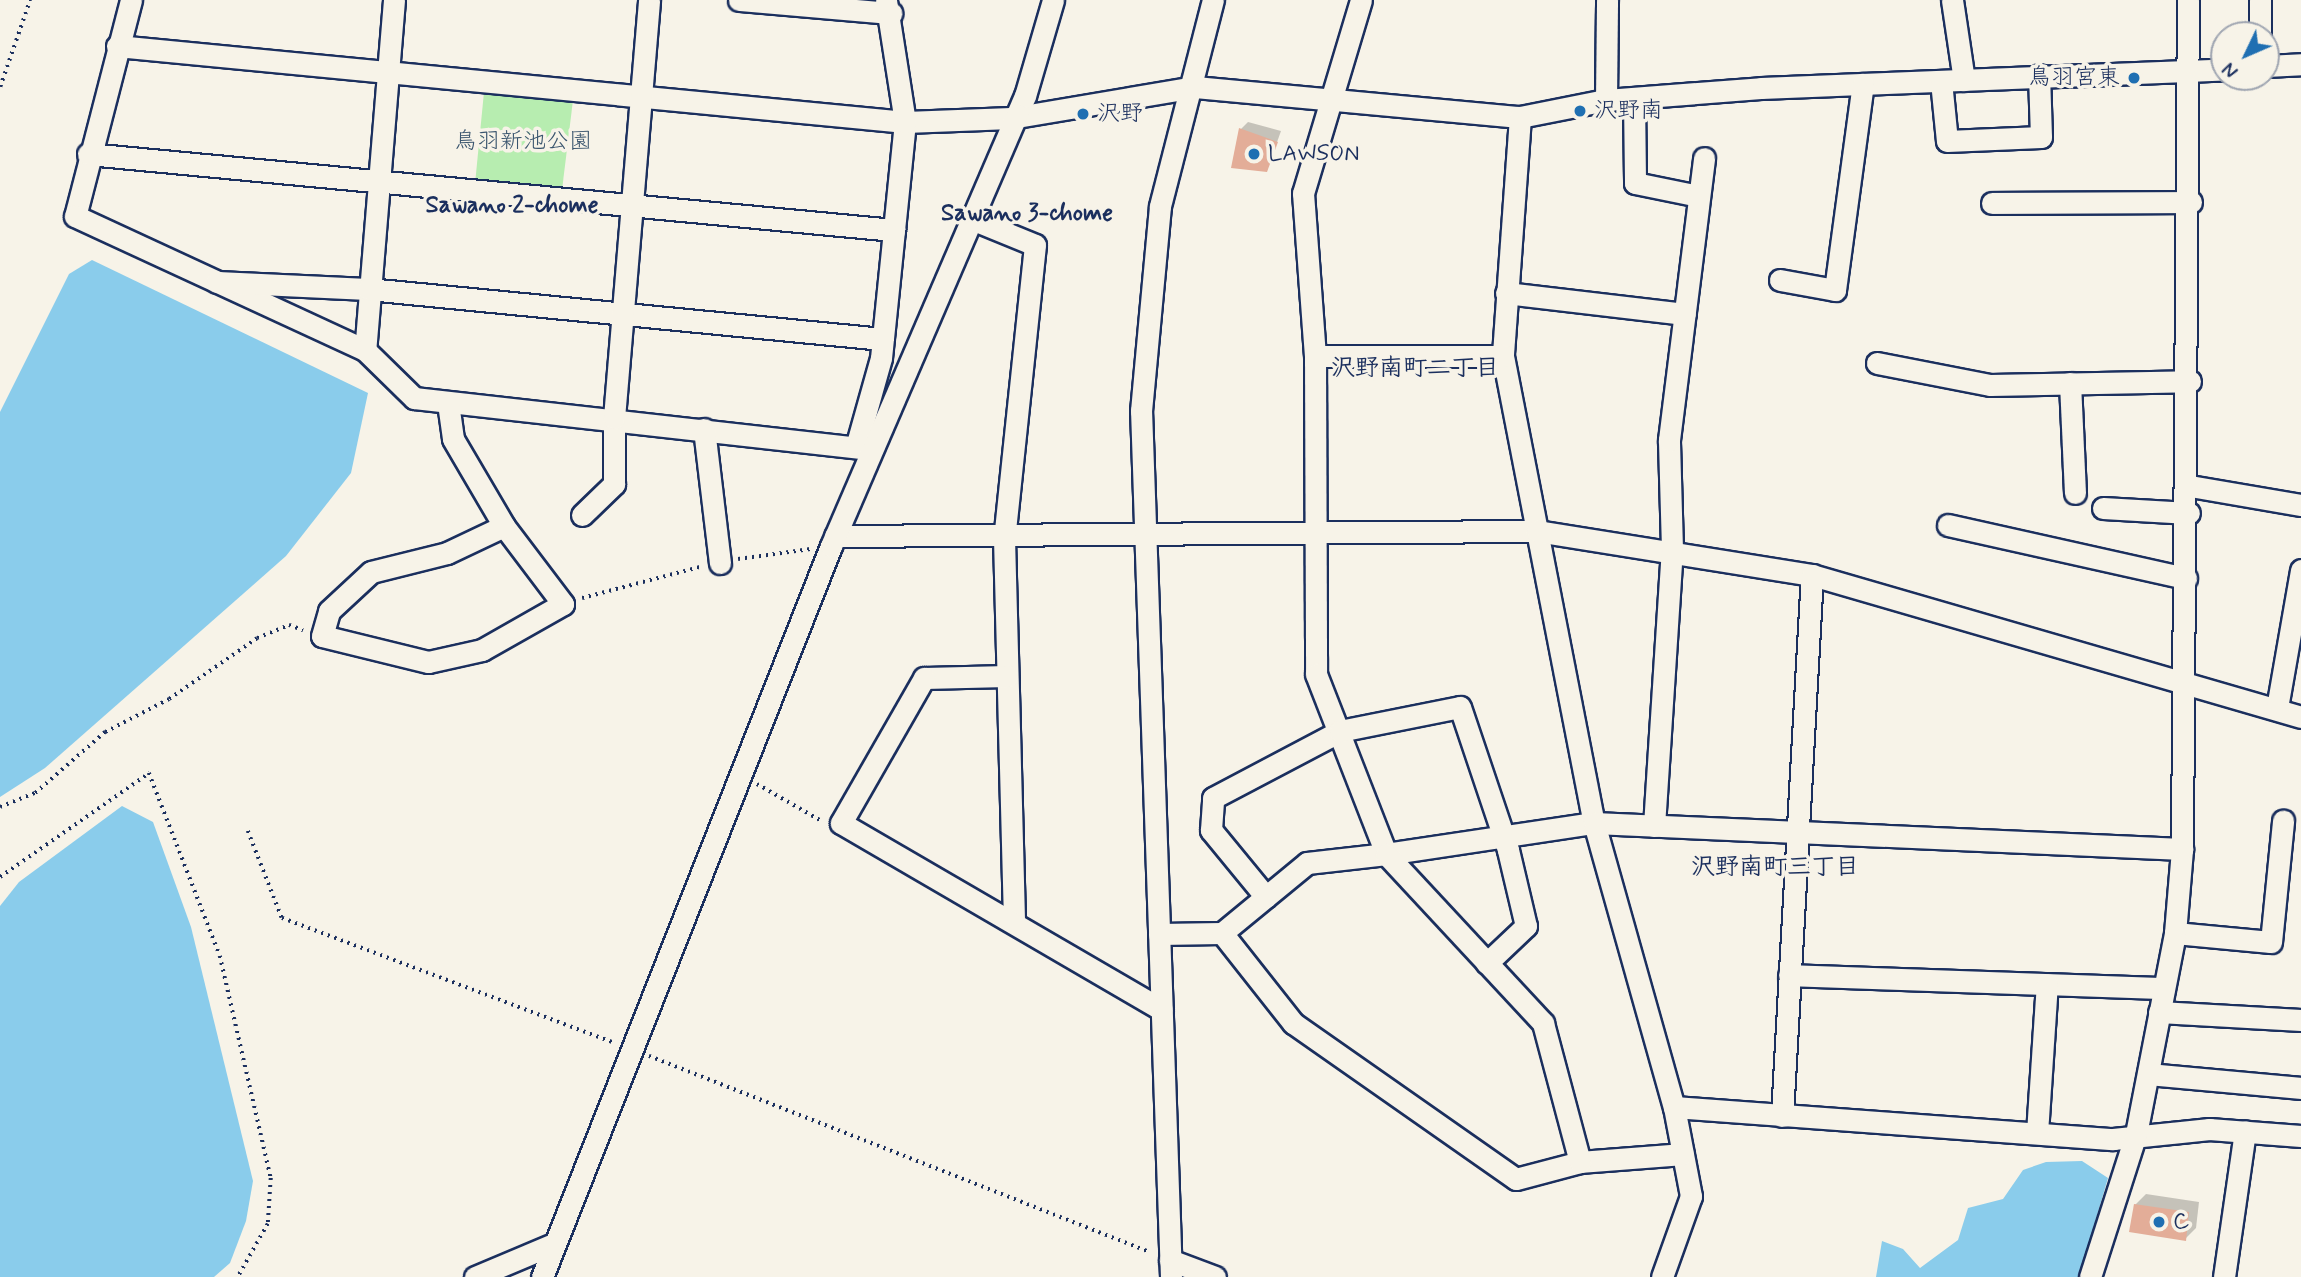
<!DOCTYPE html>
<meta charset="utf-8">
<style>
body{margin:0}
#map{position:relative;width:2301px;height:1277px;overflow:hidden;background:#f7f3e8;font-family:Mynerve,"Klee One",sans-serif}
div>[style]{position:absolute}
.green>*{inset:0;background:#b7edb0}
.water>*{inset:0;background:#8acceb}
.shadow>*{inset:0;background:#0003}
.building>*{inset:0;background:#e3ad98}
.path>*{height:3.5px;margin-top:-1.75px;transform-origin:0;background:repeating-linear-gradient(90deg,#1b2f5e 0 2px,transparent 0 7px)}
.roads{filter:drop-shadow(2px 0 #1b2f5e) drop-shadow(-2px 0 #1b2f5e) drop-shadow(0 2px #1b2f5e) drop-shadow(0 -2px #1b2f5e)}
.minor>*{height:21px;margin:-10.5px;padding:0 10.5px;transform-origin:10.5px;border-radius:10.5px;background:#f7f3e8}
.dots>*{width:19px;height:19px;translate:-50% -50%;box-sizing:border-box;border:4px solid #f7f3e8;border-radius:50%}
span{translate:-50% -50%;white-space:nowrap;text-align:center;line-height:1.15;-webkit-text-stroke:7px #f7f3e8;paint-order:stroke}
.poi-label{font-size:23px;color:#1b2f5e}
.right{translate:-100% -50%;text-align:right}
.left{translate:0 -50%;text-align:left}
.park-label{font-size:23px;color:#3a556e}
.neighbourhood-label{font-size:24px;color:#1b2f5e;font-weight:700}
.north{position:absolute;left:2210px;top:21px;width:70px;height:70px;box-sizing:border-box;background:#f7f3e8;border:2px solid #9fa5b1;border-radius:50%;rotate:226deg;font-size:19px;font-weight:700;line-height:28px;text-align:center;color:#1b2f5e}
.north::after{content:'';display:block;margin:auto;width:24px;height:32px;background:#1f6fb2;clip-path:polygon(50% 0,100% 100%,50% 72%,0 100%)}
</style>
<div id="map">
<div class="green">
<i style="clip-path:polygon(484px 92px,573px 100px,562px 190px,475px 184px)"></i>
</div>
<div class="water">
<i style="clip-path:polygon(92px 260px,368px 393px,351px 473px,286px 556px,45px 768px,0 797px,0 412px,69px 274px)"></i>
<i style="clip-path:polygon(122px 806px,153px 822px,191px 927px,253px 1181px,246px 1221px,230px 1263px,214px 1277px,0 1277px,0 906px,19px 882px)"></i>
<i style="clip-path:polygon(2082px 1161px,2108px 1178px,2079px 1277px,1876px 1277px,1882px 1241px,1903px 1249px,1920px 1268px,1958px 1240px,1968px 1208px,2003px 1199px,2023px 1170px,2046px 1162px)"></i>
</div>
<div class="shadow">
<i style="clip-path:polygon(1248px 122px,1281px 131px,1267px 170px,1241px 129px)"></i>
<i style="clip-path:polygon(2146px 1194px,2199px 1202px,2196px 1228px,2185px 1239px,2135px 1205px)"></i>
</div>
<div class="building">
<i style="clip-path:polygon(1239px 128px,1278px 142px,1267px 172px,1231px 168px)"></i>
<i style="clip-path:polygon(2134px 1204px,2189px 1212px,2186px 1241px,2129px 1232px)"></i>
</div>
<div class="path">
<i style="left:0;top:87px;width:92px;rotate:-71deg"></i>
<i style="left:738px;top:559px;width:73px;rotate:-7.9deg"></i>
<i style="left:582px;top:598px;width:125px;rotate:-14.8deg"></i>
<i style="left:757px;top:784px;width:76px;rotate:29.9deg"></i>
<i style="left:0;top:807px;width:38px;rotate:-22deg"></i>
<i style="left:35px;top:793px;width:93px;rotate:-41.1deg"></i>
<i style="left:105px;top:732px;width:72px;rotate:-27.3deg"></i>
<i style="left:169px;top:699px;width:107px;rotate:-34.7deg"></i>
<i style="left:257px;top:638px;width:35px;rotate:-22deg"></i>
<i style="left:289px;top:625px;width:15px;rotate:20deg"></i>
<i style="left:248px;top:831px;width:93px;rotate:68.7deg"></i>
<i style="left:282px;top:918px;width:356px;rotate:20.6deg"></i>
<i style="left:0;top:877px;width:182px;rotate:-34.9deg"></i>
<i style="left:149px;top:773px;width:196px;rotate:68.8deg"></i>
<i style="left:220px;top:956px;width:228px;rotate:77.1deg"></i>
<i style="left:271px;top:1178px;width:46px;rotate:93.7deg"></i>
<i style="left:268px;top:1224px;width:61px;rotate:119.5deg"></i>
<i style="left:649px;top:1056px;width:538px;rotate:21.37deg"></i>
</div>
<div class="roads">
<div class="minor">
<i style="left:131px;top:0;width:223px;rotate:104.5deg"></i>
<i style="left:75px;top:216px;width:319px;rotate:24.8deg"></i>
<i style="left:394px;top:0;width:351px;rotate:94.7deg"></i>
<i style="left:365px;top:350px;width:69px;rotate:44.4deg"></i>
<i style="left:414px;top:398px;width:461px;rotate:6.4deg"></i>
<i style="left:739px;top:0;width:153px;rotate:4.9deg"></i>
<i style="left:1361px;top:0;width:202px;rotate:106.7deg"></i>
<i style="left:1303px;top:193px;width:163px;rotate:85.8deg"></i>
<i style="left:1315px;top:356px;width:318px;rotate:89.8deg"></i>
<i style="left:1316px;top:674px;width:193px;rotate:68.7deg"></i>
<i style="left:1386px;top:854px;width:210px;rotate:-8.5deg"></i>
<i style="left:1594px;top:823px;width:589px;rotate:2.53deg"></i>
<i style="left:1952px;top:0;width:81px;rotate:81.5deg"></i>
<i style="left:2260px;top:0;width:35px;rotate:90deg"></i>
<i style="left:117px;top:46px;width:792px;rotate:5.51deg"></i>
<i style="left:905px;top:122px;width:106px;rotate:-2.2deg"></i>
<i style="left:1011px;top:118px;width:187px;rotate:-9.6deg"></i>
<i style="left:1195px;top:87px;width:326px;rotate:5.3deg"></i>
<i style="left:1520px;top:117px;width:88px;rotate:-11.2deg"></i>
<i style="left:1606px;top:100px;width:155px;rotate:-4.4deg"></i>
<i style="left:1761px;top:88px;width:463px;rotate:-2.3deg"></i>
<i style="left:2266px;top:66px;width:35px;rotate:-3deg"></i>
<i style="left:1941px;top:81px;width:60px;rotate:84.3deg"></i>
<i style="left:1947px;top:141px;width:94px;rotate:-2.4deg"></i>
<i style="left:2041px;top:137px;width:62px;rotate:-91.8deg"></i>
<i style="left:1634px;top:98px;width:85px;rotate:89.3deg"></i>
<i style="left:1635px;top:183px;width:65px;rotate:11.5deg"></i>
<i style="left:1606px;top:100px;width:100px;rotate:-89.4deg"></i>
<i style="left:1520px;top:117px;width:240px;rotate:94.1deg"></i>
<i style="left:1503px;top:356px;width:476px;rotate:79deg"></i>
<i style="left:1594px;top:823px;width:295px;rotate:74.3deg"></i>
<i style="left:1674px;top:1107px;width:91px;rotate:79.2deg"></i>
<i style="left:1691px;top:1196px;width:86px;rotate:109.7deg"></i>
<i style="left:88px;top:154px;width:810px;rotate:5.39deg"></i>
<i style="left:1992px;top:203px;width:199px;rotate:-0.3deg"></i>
<i style="left:969px;top:218px;width:71px;rotate:22.2deg"></i>
<i style="left:1035px;top:245px;width:295px;rotate:96deg"></i>
<i style="left:1004px;top:538px;width:385px;rotate:88.5deg"></i>
<i style="left:1780px;top:280px;width:56px;rotate:10.3deg"></i>
<i style="left:1835px;top:290px;width:208px;rotate:-82.3deg"></i>
<i style="left:217px;top:282px;width:151px;rotate:2.7deg"></i>
<i style="left:368px;top:289px;width:517px;rotate:5.55deg"></i>
<i style="left:1506px;top:293px;width:180px;rotate:6.7deg"></i>
<i style="left:1315px;top:356px;width:188px"></i>
<i style="left:1877px;top:363px;width:115px;rotate:11deg"></i>
<i style="left:1990px;top:385px;width:200px;rotate:-1.1deg"></i>
<i style="left:2070px;top:383px;width:110px;rotate:87.4deg"></i>
<i style="left:448px;top:403px;width:36px;rotate:82deg"></i>
<i style="left:453px;top:439px;width:101px;rotate:59.6deg"></i>
<i style="left:504px;top:526px;width:98px;rotate:52.9deg"></i>
<i style="left:563px;top:604px;width:93px;rotate:150.4deg"></i>
<i style="left:482px;top:650px;width:55px;rotate:167.5deg"></i>
<i style="left:428px;top:662px;width:109px;rotate:-166.2deg"></i>
<i style="left:322px;top:636px;width:26px;rotate:-74deg"></i>
<i style="left:329px;top:611px;width:57px;rotate:-42.9deg"></i>
<i style="left:371px;top:572px;width:78px;rotate:-14deg"></i>
<i style="left:447px;top:553px;width:63px;rotate:-25.3deg"></i>
<i style="left:704px;top:429px;width:135px;rotate:83.2deg"></i>
<i style="left:856px;top:447px;width:92px;rotate:-74.3deg"></i>
<i style="left:881px;top:358px;width:237px;rotate:-84.2deg"></i>
<i style="left:905px;top:122px;width:123px;rotate:-98.9deg"></i>
<i style="left:2190px;top:486px;width:113px;rotate:9.7deg"></i>
<i style="left:2103px;top:508px;width:86px;rotate:3.3deg"></i>
<i style="left:582px;top:515px;width:45px;rotate:-44.1deg"></i>
<i style="left:614px;top:484px;width:66px;rotate:-90deg"></i>
<i style="left:614px;top:418px;width:419px;rotate:-85.2deg"></i>
<i style="left:1948px;top:525px;width:244px;rotate:12.6deg"></i>
<i style="left:835px;top:536px;width:702px;rotate:-0.41deg"></i>
<i style="left:1537px;top:531px;width:278px;rotate:9.1deg"></i>
<i style="left:1812px;top:575px;width:509px;rotate:16.19deg"></i>
<i style="left:1007px;top:676px;width:83px;rotate:178.6deg"></i>
<i style="left:924px;top:678px;width:167px;rotate:119.8deg"></i>
<i style="left:841px;top:823px;width:371px;rotate:30.2deg"></i>
<i style="left:2277px;top:708px;width:140px;rotate:-80.1deg"></i>
<i style="left:1654px;top:826px;width:278px;rotate:-86.3deg"></i>
<i style="left:1672px;top:549px;width:109px;rotate:-91.6deg"></i>
<i style="left:1669px;top:440px;width:284px;rotate:-82.9deg"></i>
<i style="left:1266px;top:897px;width:87px;rotate:-129.4deg"></i>
<i style="left:1211px;top:830px;width:32px;rotate:-86deg"></i>
<i style="left:1213px;top:798px;width:144px;rotate:-27.8deg"></i>
<i style="left:1340px;top:731px;width:122px;rotate:-11.3deg"></i>
<i style="left:1460px;top:707px;width:151px;rotate:71.4deg"></i>
<i style="left:1508px;top:850px;width:78px;rotate:76.7deg"></i>
<i style="left:1526px;top:926px;width:54px;rotate:136.5deg"></i>
<i style="left:1222px;top:933px;width:115px;rotate:51.7deg"></i>
<i style="left:1293px;top:1023px;width:272px;rotate:35deg"></i>
<i style="left:1516px;top:1179px;width:66px;rotate:-14.9deg"></i>
<i style="left:1580px;top:1162px;width:103px;rotate:-4.4deg"></i>
<i style="left:2175px;top:933px;width:96px;rotate:5.4deg"></i>
<i style="left:2271px;top:942px;width:122px;rotate:-84.3deg"></i>
<i style="left:1159px;top:934px;width:63px;rotate:-0.9deg"></i>
<i style="left:1222px;top:933px;width:110px;rotate:-39.5deg"></i>
<i style="left:1307px;top:863px;width:80px;rotate:-6.5deg"></i>
<i style="left:1386px;top:854px;width:231px;rotate:47.1deg"></i>
<i style="left:1543px;top:1023px;width:144px;rotate:75.1deg"></i>
<i style="left:1789px;top:975px;width:375px;rotate:2deg"></i>
<i style="left:2159px;top:1012px;width:142px;rotate:3.2deg"></i>
<i style="left:2148px;top:1074px;width:154px;rotate:5.2deg"></i>
<i style="left:1674px;top:1107px;width:440px;rotate:4.2deg"></i>
<i style="left:2113px;top:1139px;width:97px;rotate:-5.9deg"></i>
<i style="left:2209px;top:1129px;width:92px;rotate:4.4deg"></i>
<i style="left:1782px;top:1116px;width:542px;rotate:-86.83deg"></i>
<i style="left:2037px;top:1133px;width:149px;rotate:-86.2deg"></i>
<i style="left:1170px;top:1260px;width:48px;rotate:20.7deg"></i>
<i style="left:475px;top:1277px;width:82px;rotate:-22.8deg"></i>
<i style="left:542px;top:1277px;width:786px;rotate:-68.43deg"></i>
<i style="left:831px;top:546px;width:490px;rotate:-66.7deg"></i>
<i style="left:1025px;top:96px;width:100px;rotate:-73.7deg"></i>
<i style="left:1171px;top:1277px;width:867px;rotate:-91.98deg"></i>
<i style="left:1141px;top:411px;width:206px;rotate:-84.7deg"></i>
<i style="left:1160px;top:206px;width:213px;rotate:-75.6deg"></i>
<i style="left:2090px;top:1277px;width:150px;rotate:-72.2deg"></i>
<i style="left:2136px;top:1134px;width:205px;rotate:-79deg"></i>
<i style="left:2175px;top:933px;width:84px;rotate:-85.2deg"></i>
<i style="left:2182px;top:849px;width:849px;rotate:-89.6deg"></i>
<i style="left:2224px;top:1277px;width:147px;rotate:-81.8deg"></i>
</div>
</div>
<div class="dots">
<i style="left:2134px;top:78px;background:#1f6fb2"></i>
<i style="left:1580px;top:111px;background:#1f6fb2"></i>
<i style="left:1083px;top:114px;background:#1f6fb2"></i>
<i style="left:1254px;top:154px;background:#1f6fb2"></i>
<i style="left:2159px;top:1222px;background:#1f6fb2"></i>
</div>
<div class="poi-label">
<span class="right" style="left:2120px;top:78px">鳥羽宮東</span>
<span class="left" style="left:1594px;top:111px">沢野南</span>
<span class="left" style="left:1097px;top:114px">沢野</span>
<span class="left" style="left:1268px;top:154px">LAWSON</span>
<span class="left" style="left:2173px;top:1222px">C</span>
</div>
<div class="park-label">
<span style="left:523px;top:142px">鳥羽新池公園</span>
</div>
<div class="neighbourhood-label">
<span style="left:512px;top:206px">Sawano 2-chome</span>
<span style="left:1027px;top:214px">Sawano 3-chome</span>
<span style="left:1415px;top:369px">沢野南町二丁目</span>
<span style="left:1775px;top:868px">沢野南町三丁目</span>
</div>
<div class="north">N</div>
</div>
